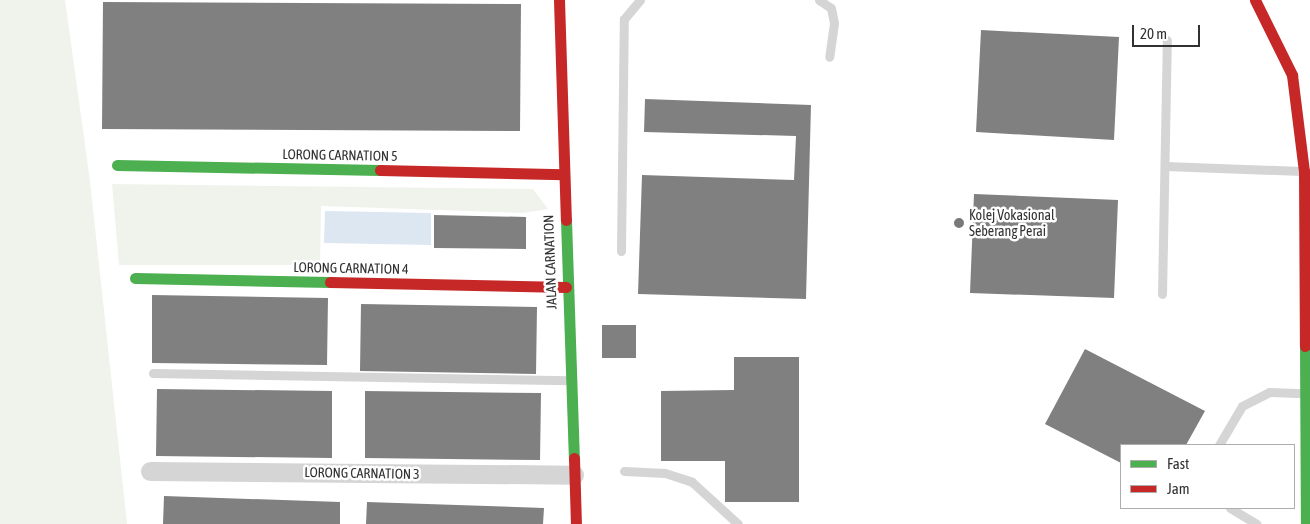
<!DOCTYPE html>
<style>
body{margin:0}
#map{position:relative;width:1310px;height:524px;overflow:hidden;background:#fff;font-family:"Asap Condensed",sans-serif}
div>[style]{position:absolute}
.green>*{inset:0;background:#f0f3ec}
.water>*{inset:0;background:#dde7f1}
.building>*{inset:0;background:#808080}
.lane>*{height:9px;margin:-4.5px;padding:0 4.5px;transform-origin:4.5px;border-radius:4.5px;background:#d5d5d5}
.street>*{height:19px;margin:-9.5px;padding:0 9.5px;transform-origin:9.5px;border-radius:9.5px;background:#d5d5d5}
.fast>*{height:11px;margin:-5.5px;padding:0 5.5px;transform-origin:5.5px;border-radius:5.5px;background:#4caf50}
.jam>*{height:11px;margin:-5.5px;padding:0 5.5px;transform-origin:5.5px;border-radius:5.5px;background:#c62828}
.dots>*{width:14px;height:14px;translate:-50% -50%;box-sizing:border-box;border:2px solid #fff;border-radius:50%}
span{translate:-50% -50%;white-space:nowrap;text-align:center;line-height:1.15;-webkit-text-stroke:5px #fff;paint-order:stroke}
.street-label{font-size:14px;color:#313131}
.poi-label{font-size:14px;color:#313131}
.left{translate:0 -50%;text-align:left}
.legend{position:absolute;left:1120px;top:444px;width:175px;height:65px;box-sizing:border-box;background:#fff;border:1px solid #adadad;margin:0;padding:6px 9px;list-style:none;font-size:15px;color:#313131}
.legend li{display:flex;align-items:center;gap:10px;height:25px}
.legend b{width:25px;border:1px solid #adadad}
.scale{position:absolute;left:1132px;top:25px;width:68px;height:22px;box-sizing:border-box;border:2px solid #313131;border-top:0;padding-left:6px;font-size:15px;line-height:18px;white-space:nowrap;color:#313131;-webkit-text-stroke:4px #fff;paint-order:stroke}
</style>
<div id="map">
<div class="green">
<i style="clip-path:polygon(0 0,65px 0,90px 181px,127px 524px,0 524px)"></i>
<i style="clip-path:polygon(112px 184px,533px 189px,548px 209px,523px 213px,321px 206px,320px 265px,119px 265px)"></i>
</div>
<div class="water">
<i style="clip-path:polygon(325px 211px,431px 213px,431px 245px,324px 243px)"></i>
</div>
<div class="building">
<i style="clip-path:polygon(103px 2px,521px 4px,520px 131px,102px 129px)"></i>
<i style="clip-path:polygon(981px 30px,1119px 37px,1114px 140px,976px 132px)"></i>
<i style="clip-path:polygon(645px 99px,811px 105px,806px 299px,638px 294px,642px 175px,794px 180px,796px 136px,644px 132px)"></i>
<i style="clip-path:polygon(974px 194px,1118px 200px,1114px 298px,970px 293px)"></i>
<i style="clip-path:polygon(434px 215px,526px 217px,526px 249px,434px 248px)"></i>
<i style="clip-path:polygon(152px 295px,328px 298px,327px 365px,152px 363px)"></i>
<i style="clip-path:polygon(361px 304px,537px 307px,536px 374px,360px 371px)"></i>
<i style="clip-path:polygon(602px 325px,636px 325px,636px 358px,602px 358px)"></i>
<i style="clip-path:polygon(1085px 349px,1205px 411px,1186px 445px,1121px 445px,1121px 463px,1045px 424px)"></i>
<i style="clip-path:polygon(734px 357px,799px 357px,799px 502px,725px 502px,725px 461px,661px 461px,661px 391px,734px 390px)"></i>
<i style="clip-path:polygon(157px 389px,332px 391px,332px 458px,156px 456px)"></i>
<i style="clip-path:polygon(365px 391px,541px 393px,540px 460px,365px 458px)"></i>
<i style="clip-path:polygon(164px 496px,340px 502px,340px 524px,163px 524px)"></i>
<i style="clip-path:polygon(367px 502px,544px 508px,543px 524px,366px 524px)"></i>
</div>
<div class="lane">
<i style="left:819px;top:0;width:14px;rotate:34deg"></i>
<i style="left:831px;top:8px;width:15px;rotate:79deg"></i>
<i style="left:834px;top:23px;width:34px;rotate:98deg"></i>
<i style="left:1165px;top:166px;width:137px;rotate:2.1deg"></i>
<i style="left:621px;top:251px;width:232px;rotate:-89.3deg"></i>
<i style="left:624px;top:19px;width:25px;rotate:-50deg"></i>
<i style="left:1162px;top:294px;width:254px;rotate:-88.9deg"></i>
<i style="left:153px;top:373px;width:417px;rotate:1deg"></i>
<i style="left:1219px;top:445px;width:45px;rotate:-59.5deg"></i>
<i style="left:1242px;top:406px;width:30px;rotate:-27deg"></i>
<i style="left:1269px;top:392px;width:34px;rotate:2deg"></i>
<i style="left:624px;top:471px;width:41px;rotate:2.8deg"></i>
<i style="left:665px;top:473px;width:28px;rotate:18deg"></i>
<i style="left:692px;top:482px;width:62px;rotate:42.4deg"></i>
<i style="left:1230px;top:508px;width:31px;rotate:31deg"></i>
</div>
<div class="street">
<i style="left:150px;top:471px;width:424px;rotate:0.5deg"></i>
</div>
<div class="fast">
<i style="left:117px;top:165px;width:263px;rotate:1.1deg"></i>
<i style="left:566px;top:220px;width:238px;rotate:88.1deg"></i>
<i style="left:135px;top:278px;width:195px;rotate:1.2deg"></i>
<i style="left:1305px;top:346px;width:178px;rotate:89.7deg"></i>
</div>
<div class="jam">
<i style="left:559px;top:0;width:220px;rotate:88.2deg"></i>
<i style="left:1255px;top:0;width:84px;rotate:63.7deg"></i>
<i style="left:1292px;top:75px;width:97px;rotate:82.9deg"></i>
<i style="left:1304px;top:171px;width:175px;rotate:89.7deg"></i>
<i style="left:380px;top:170px;width:183px;rotate:1.3deg"></i>
<i style="left:330px;top:282px;width:236px;rotate:1.2deg"></i>
<i style="left:574px;top:458px;width:66px;rotate:88.3deg"></i>
</div>
<div class="dots">
<i style="left:959px;top:223px;background:#797979"></i>
</div>
<div class="street-label">
<span style="left:340px;top:155px;rotate:1deg">LORONG CARNATION 5</span>
<span style="left:550px;top:262px;rotate:-92deg">JALAN CARNATION</span>
<span style="left:351px;top:268px;rotate:1deg">LORONG CARNATION 4</span>
<span style="left:362px;top:473px;rotate:1deg">LORONG CARNATION 3</span>
</div>
<div class="poi-label">
<span class="left" style="left:969px;top:223px">Kolej Vokasional<br>Seberang Perai</span>
</div>
<ul class="legend">
<li><b style="height:6px;background:#4caf50"></b>Fast</li>
<li><b style="height:6px;background:#c62828"></b>Jam</li>
</ul>
<div class="scale">20 m</div>
</div>
